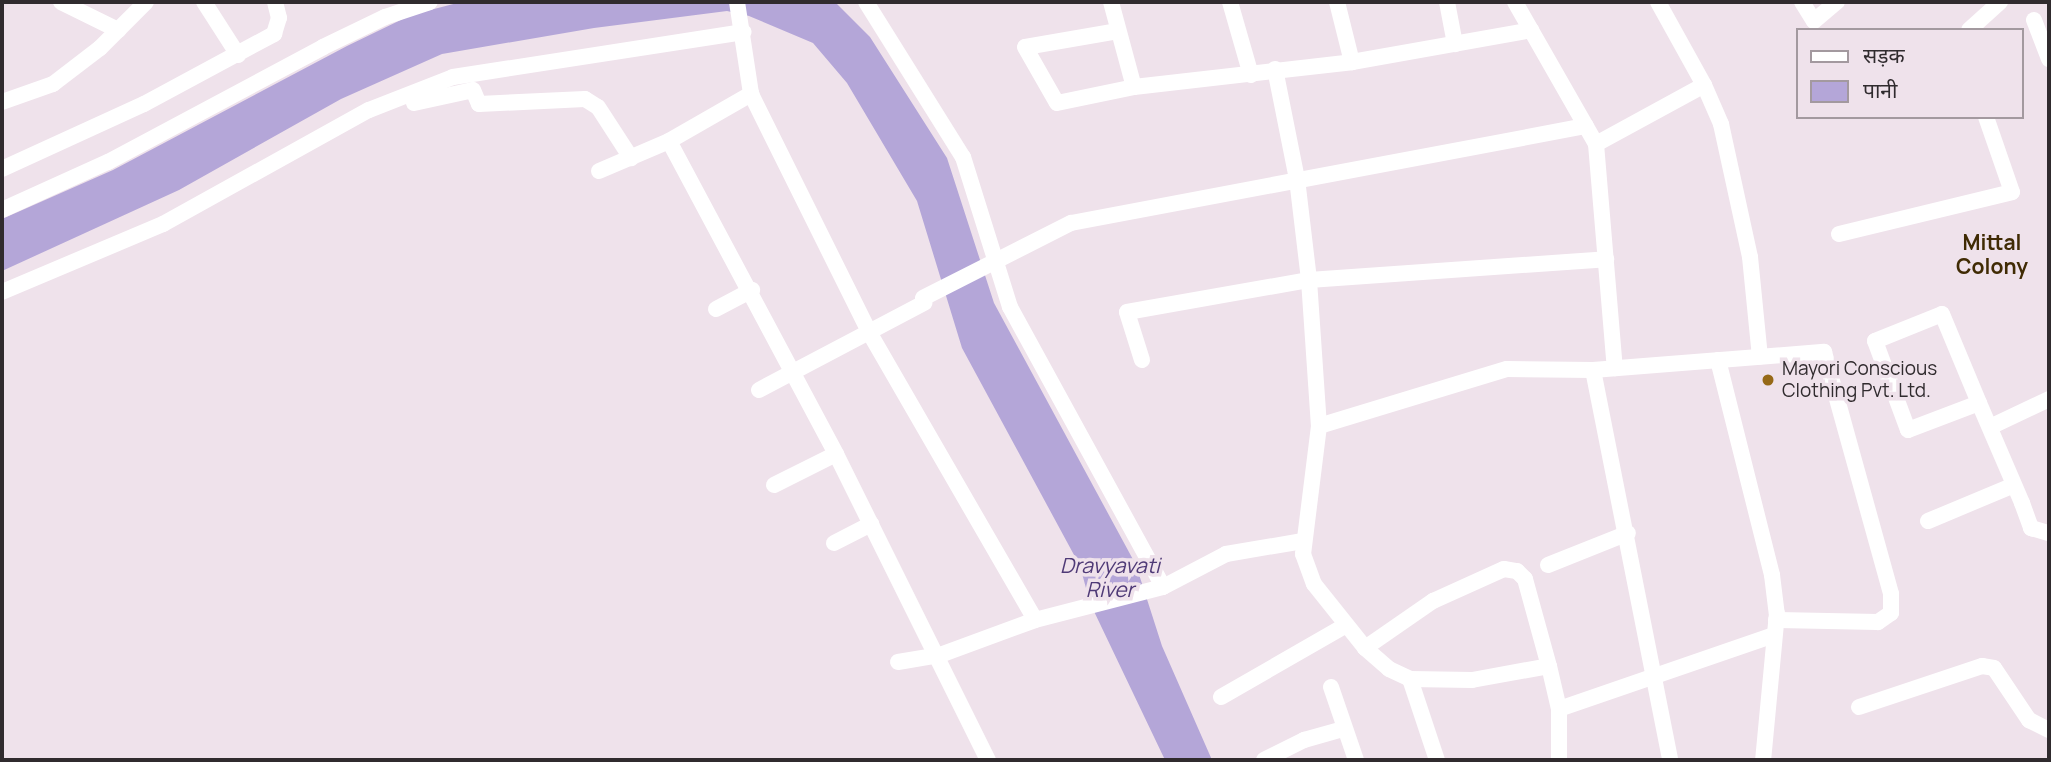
<!DOCTYPE html>
<meta charset="utf-8">
<style>
body{margin:0}
#map{position:relative;width:2051px;height:762px;overflow:hidden;background:#efe2eb;font-family:Manrope,"Noto Sans Devanagari",sans-serif}
div>[style]{position:absolute}
.water>*{inset:0;background:#b4a6d8}
.street>*{height:16px;margin:-8px;padding:0 8px;transform-origin:8px;border-radius:8px;background:#fff}
.dots>*{width:19px;height:19px;translate:-50% -50%;box-sizing:border-box;border:4px solid #efe2eb;border-radius:50%}
span{translate:-50% -50%;white-space:nowrap;text-align:center;line-height:1.15;-webkit-text-stroke:7px #efe2eb;paint-order:stroke}
.poi-label{font-size:19px;color:#302b2e}
.left{translate:0 -50%;text-align:left}
.neighbourhood-label{font-size:21px;color:#402b04;font-weight:700}
.water-label{font-size:21px;color:#4f3a77;font-style:italic}
.frame{position:absolute;inset:0;border:4px solid #302b2e;pointer-events:none}
.legend{position:absolute;left:1796px;top:28px;width:228px;height:91px;box-sizing:border-box;background:#efe2eb;border:2px solid #a3999f;margin:0;padding:9px 12px;list-style:none;font-size:21px;color:#302b2e}
.legend li{display:flex;align-items:center;gap:14px;height:35px}
.legend b{width:35px;border:2px solid #a3999f}
</style>
<div id="map">
<div class="water">
<i style="clip-path:polygon(461px 2px,835px 2px,870px 37px,947px 158px,994px 303px,1136px 565px,1162px 646px,1212px 760px,1165px 760px,1090px 603px,1080px 566px,962px 348px,917px 201px,847px 83px,813px 43px,749px 16px,727px 11px,594px 28px,442px 54px,341px 99px,179px 190px,2px 271px,2px 219px,113px 170px,347px 46px,411px 15px)"></i>
</div>
<div class="street">
<i style="left:61px;top:2px;width:64px;rotate:26.2deg"></i>
<i style="left:204px;top:2px;width:63px;rotate:57.3deg"></i>
<i style="left:737px;top:2px;width:93px;rotate:81.3deg"></i>
<i style="left:751px;top:94px;width:266px;rotate:63.6deg"></i>
<i style="left:869px;top:332px;width:332px;rotate:60deg"></i>
<i style="left:866px;top:2px;width:183px;rotate:58deg"></i>
<i style="left:963px;top:157px;width:157px;rotate:72.6deg"></i>
<i style="left:1010px;top:307px;width:319px;rotate:61.3deg"></i>
<i style="left:1111px;top:2px;width:88px;rotate:74.9deg"></i>
<i style="left:1230px;top:2px;width:76px;rotate:74deg"></i>
<i style="left:1337px;top:2px;width:62px;rotate:76deg"></i>
<i style="left:1447px;top:2px;width:43px;rotate:79.2deg"></i>
<i style="left:1515px;top:2px;width:163px;rotate:60.3deg"></i>
<i style="left:1596px;top:144px;width:225px;rotate:85.2deg"></i>
<i style="left:1658px;top:2px;width:95px;rotate:61deg"></i>
<i style="left:1704px;top:85px;width:43px;rotate:66.4deg"></i>
<i style="left:1721px;top:124px;width:136px;rotate:77.7deg"></i>
<i style="left:1750px;top:257px;width:100px;rotate:84.3deg"></i>
<i style="left:1802px;top:2px;width:22px;rotate:58deg"></i>
<i style="left:1814px;top:21px;width:30px;rotate:-40deg"></i>
<i style="left:2034px;top:20px;width:42px;rotate:69deg"></i>
<i style="left:1969px;top:30px;width:42px;rotate:-42.1deg"></i>
<i style="left:1118px;top:31px;width:94px;rotate:170.2deg"></i>
<i style="left:1025px;top:47px;width:64px;rotate:60.3deg"></i>
<i style="left:1057px;top:103px;width:79px;rotate:-11.7deg"></i>
<i style="left:1134px;top:87px;width:219px;rotate:-6.5deg"></i>
<i style="left:1352px;top:62px;width:182px;rotate:-10.1deg"></i>
<i style="left:1275px;top:69px;width:112px;rotate:78.7deg"></i>
<i style="left:1297px;top:179px;width:102px;rotate:83.2deg"></i>
<i style="left:1309px;top:280px;width:146px;rotate:86.1deg"></i>
<i style="left:1319px;top:426px;width:129px;rotate:97.1deg"></i>
<i style="left:1303px;top:554px;width:32px;rotate:70deg"></i>
<i style="left:1314px;top:584px;width:82px;rotate:51.4deg"></i>
<i style="left:1365px;top:648px;width:32px;rotate:41deg"></i>
<i style="left:1389px;top:669px;width:23px;rotate:25deg"></i>
<i style="left:1410px;top:679px;width:62px;rotate:0.9deg"></i>
<i style="left:1472px;top:680px;width:78px;rotate:-10.3deg"></i>
<i style="left:1549px;top:666px;width:44px;rotate:76.9deg"></i>
<i style="left:1559px;top:709px;width:51px;rotate:90deg"></i>
<i style="left:2px;top:102px;width:54px;rotate:-19.4deg"></i>
<i style="left:53px;top:84px;width:59px;rotate:-37.5deg"></i>
<i style="left:100px;top:48px;width:65px;rotate:-45deg"></i>
<i style="left:414px;top:103px;width:60px;rotate:-12.4deg"></i>
<i style="left:473px;top:90px;width:15px;rotate:67deg"></i>
<i style="left:479px;top:104px;width:106px;rotate:-2.7deg"></i>
<i style="left:585px;top:99px;width:15px;rotate:32deg"></i>
<i style="left:598px;top:107px;width:61px;rotate:57.1deg"></i>
<i style="left:669px;top:141px;width:355px;rotate:61.9deg"></i>
<i style="left:836px;top:454px;width:342px;rotate:63.6deg"></i>
<i style="left:1596px;top:144px;width:123px;rotate:-28.6deg"></i>
<i style="left:2px;top:169px;width:156px;rotate:-24.6deg"></i>
<i style="left:144px;top:104px;width:148px;rotate:-28.3deg"></i>
<i style="left:274px;top:34px;width:17px;rotate:-73deg"></i>
<i style="left:279px;top:18px;width:16px;rotate:-104deg"></i>
<i style="left:599px;top:171px;width:76px;rotate:-23.2deg"></i>
<i style="left:669px;top:141px;width:95px;rotate:-29.8deg"></i>
<i style="left:2px;top:210px;width:116px;rotate:-24.4deg"></i>
<i style="left:108px;top:162px;width:244px;rotate:-28.1deg"></i>
<i style="left:323px;top:47px;width:69px;rotate:-25.8deg"></i>
<i style="left:385px;top:17px;width:47px;rotate:-18.4deg"></i>
<i style="left:1839px;top:234px;width:178px;rotate:-13.6deg"></i>
<i style="left:2012px;top:192px;width:79px;rotate:-109.1deg"></i>
<i style="left:2px;top:292px;width:175px;rotate:-22.9deg"></i>
<i style="left:163px;top:224px;width:235px;rotate:-29deg"></i>
<i style="left:369px;top:110px;width:90px;rotate:-21.4deg"></i>
<i style="left:453px;top:77px;width:294px;rotate:-8.8deg"></i>
<i style="left:923px;top:298px;width:166px;rotate:-26.9deg"></i>
<i style="left:1071px;top:223px;width:524px;rotate:-10.67deg"></i>
<i style="left:716px;top:309px;width:41px;rotate:-27.8deg"></i>
<i style="left:1142px;top:360px;width:50px;rotate:-107.4deg"></i>
<i style="left:1127px;top:312px;width:185px;rotate:-10deg"></i>
<i style="left:1309px;top:280px;width:298px;rotate:-4deg"></i>
<i style="left:1718px;top:360px;width:222px;rotate:75.9deg"></i>
<i style="left:1772px;top:575px;width:38px;rotate:83deg"></i>
<i style="left:1777px;top:613px;width:148px;rotate:95.4deg"></i>
<i style="left:1593px;top:370px;width:398px;rotate:78.8deg"></i>
<i style="left:759px;top:390px;width:187px;rotate:-27.8deg"></i>
<i style="left:1979px;top:403px;width:76px;rotate:159.2deg"></i>
<i style="left:1908px;top:430px;width:95px;rotate:-110.3deg"></i>
<i style="left:1875px;top:341px;width:72px;rotate:-21.9deg"></i>
<i style="left:1942px;top:314px;width:96px;rotate:67.4deg"></i>
<i style="left:1979px;top:403px;width:109px;rotate:66.7deg"></i>
<i style="left:2022px;top:503px;width:27px;rotate:70deg"></i>
<i style="left:2031px;top:528px;width:19px;rotate:16deg"></i>
<i style="left:1319px;top:426px;width:196px;rotate:-16.9deg"></i>
<i style="left:1507px;top:369px;width:86px;rotate:0.7deg"></i>
<i style="left:1593px;top:370px;width:232px;rotate:-4.5deg"></i>
<i style="left:1824px;top:352px;width:251px;rotate:74.5deg"></i>
<i style="left:1891px;top:594px;width:19px;rotate:90deg"></i>
<i style="left:1891px;top:613px;width:16px;rotate:145deg"></i>
<i style="left:1878px;top:622px;width:102px;rotate:-178.9deg"></i>
<i style="left:1990px;top:427px;width:65px;rotate:-25.4deg"></i>
<i style="left:774px;top:485px;width:69px;rotate:-26.6deg"></i>
<i style="left:1928px;top:521px;width:93px;rotate:-22.7deg"></i>
<i style="left:834px;top:543px;width:42px;rotate:-27.2deg"></i>
<i style="left:1548px;top:565px;width:86px;rotate:-21.8deg"></i>
<i style="left:1365px;top:648px;width:83px;rotate:-34.7deg"></i>
<i style="left:1433px;top:601px;width:78px;rotate:-24.3deg"></i>
<i style="left:1504px;top:569px;width:13px;rotate:9deg"></i>
<i style="left:1517px;top:571px;width:11px;rotate:45deg"></i>
<i style="left:1525px;top:579px;width:90px;rotate:74.6deg"></i>
<i style="left:898px;top:662px;width:43px;rotate:-9.5deg"></i>
<i style="left:940px;top:655px;width:101px;rotate:-20.2deg"></i>
<i style="left:1035px;top:620px;width:132px;rotate:-14.5deg"></i>
<i style="left:1163px;top:587px;width:71px;rotate:-27.6deg"></i>
<i style="left:1226px;top:554px;width:78px;rotate:-9.6deg"></i>
<i style="left:1410px;top:679px;width:85px;rotate:71.6deg"></i>
<i style="left:1331px;top:687px;width:77px;rotate:71.1deg"></i>
<i style="left:1221px;top:697px;width:144px;rotate:-29.9deg"></i>
<i style="left:1859px;top:707px;width:130px;rotate:-18.4deg"></i>
<i style="left:1982px;top:666px;width:12px;rotate:9deg"></i>
<i style="left:1994px;top:668px;width:63px;rotate:56.1deg"></i>
<i style="left:2029px;top:720px;width:22px;rotate:27deg"></i>
<i style="left:1559px;top:709px;width:227px;rotate:-19deg"></i>
<i style="left:1264px;top:760px;width:45px;rotate:-26.6deg"></i>
<i style="left:1304px;top:740px;width:41px;rotate:-15.8deg"></i>
</div>
<div class="dots">
<i style="left:1768px;top:380px;background:#966917"></i>
</div>
<div class="poi-label">
<span class="left" style="left:1782px;top:380px">Mayori Conscious<br>Clothing Pvt. Ltd.</span>
</div>
<div class="neighbourhood-label">
<span style="left:1992px;top:254px">Mittal<br>Colony</span>
</div>
<div class="water-label">
<span style="left:1110px;top:577px">Dravyavati<br>River</span>
</div>
<div class="frame"></div>
<ul class="legend">
<li><b style="height:9px;background:#fff"></b>सड़क</li>
<li><b style="height:19px;background:#b4a6d8"></b>पानी</li>
</ul>
</div>
